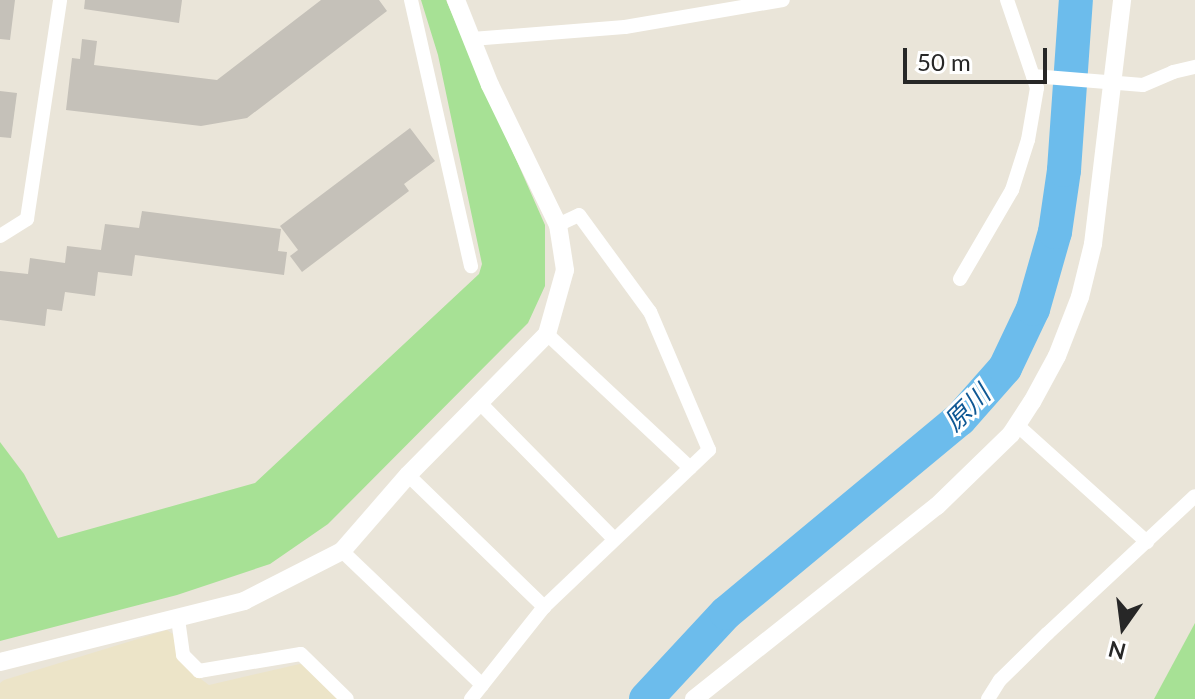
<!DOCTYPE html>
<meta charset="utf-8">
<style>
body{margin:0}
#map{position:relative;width:1195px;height:699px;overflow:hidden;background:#eae5d9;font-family:Lato,"Noto Sans JP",sans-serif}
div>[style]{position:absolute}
.education>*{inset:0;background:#ece4c8}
.green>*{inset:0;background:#a7e195}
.river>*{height:34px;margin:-17px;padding:0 17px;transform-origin:17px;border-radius:17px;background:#6cbcec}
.building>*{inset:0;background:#c5c1b9}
.minor>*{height:14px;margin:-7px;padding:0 7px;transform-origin:7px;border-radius:7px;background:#fff}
.tertiary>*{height:18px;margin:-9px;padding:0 9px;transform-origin:9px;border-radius:9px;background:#fff}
span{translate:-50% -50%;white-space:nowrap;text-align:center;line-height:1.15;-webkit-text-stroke:6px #fff;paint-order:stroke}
.water-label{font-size:26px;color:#0f5894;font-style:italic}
.north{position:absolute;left:1083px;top:587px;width:80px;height:80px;-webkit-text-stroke:6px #fff;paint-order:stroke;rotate:194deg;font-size:22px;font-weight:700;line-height:32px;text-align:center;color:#272727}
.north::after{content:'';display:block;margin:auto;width:28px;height:36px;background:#272727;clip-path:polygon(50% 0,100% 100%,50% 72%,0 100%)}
.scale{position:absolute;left:903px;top:48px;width:144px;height:36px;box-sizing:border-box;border:4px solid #272727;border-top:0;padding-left:10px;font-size:24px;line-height:28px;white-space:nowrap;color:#272727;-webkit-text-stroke:6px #fff;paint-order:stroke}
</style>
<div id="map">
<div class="education">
<i style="clip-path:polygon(167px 630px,177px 637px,186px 668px,209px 685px,304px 663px,339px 699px,0 699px,0 683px,4px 680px)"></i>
</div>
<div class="green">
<i style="clip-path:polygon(421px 0,446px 0,545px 225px,545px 286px,528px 323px,328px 524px,270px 564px,177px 595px,0 641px,0 442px,24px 474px,58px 538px,255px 483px,479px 274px,482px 264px,438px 55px)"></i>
<i style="clip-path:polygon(1195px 623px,1195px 699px,1154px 699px)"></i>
</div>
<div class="river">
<i style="left:646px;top:699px;width:117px;rotate:-47.1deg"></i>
<i style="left:726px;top:613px;width:304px;rotate:-39.7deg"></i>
<i style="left:960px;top:419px;width:68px;rotate:-48.6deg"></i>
<i style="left:1005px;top:368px;width:65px;rotate:-64.6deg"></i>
<i style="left:1033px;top:309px;width:80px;rotate:-74.1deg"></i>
<i style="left:1055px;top:232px;width:63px;rotate:-81.7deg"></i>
<i style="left:1064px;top:170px;width:170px;rotate:-86deg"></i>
</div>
<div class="building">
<i style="clip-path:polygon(0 0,15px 0,10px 40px,0 39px)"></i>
<i style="clip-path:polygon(85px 0,182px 0,179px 23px,84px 9px)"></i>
<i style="clip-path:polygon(321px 0,379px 0,387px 11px,247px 118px,201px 126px,66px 110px,72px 58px,80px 59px,82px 39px,97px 41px,94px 65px,217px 80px)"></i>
<i style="clip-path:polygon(0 91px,17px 93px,11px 138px,0 137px)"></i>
<i style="clip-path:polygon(410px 128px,435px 161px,404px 184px,409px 191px,302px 272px,290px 256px,298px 250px,280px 226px)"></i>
<i style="clip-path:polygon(142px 211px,281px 229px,278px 251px,287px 252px,284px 275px,135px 255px,132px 276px,98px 272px,95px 296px,65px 292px,62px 311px,47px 309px,45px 326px,0 320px,0 271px,28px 274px,30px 258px,65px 263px,67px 246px,101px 250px,105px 224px,139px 228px)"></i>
</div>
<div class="minor">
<i style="left:411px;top:0;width:273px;rotate:77.3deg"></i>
<i style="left:472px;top:39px;width:153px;rotate:-4.5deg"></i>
<i style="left:625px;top:27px;width:160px;rotate:-9.7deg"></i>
<i style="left:1033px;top:76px;width:110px;rotate:4.7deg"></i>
<i style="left:1143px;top:85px;width:33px;rotate:-23deg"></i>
<i style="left:1173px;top:72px;width:23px;rotate:-13deg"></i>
<i style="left:0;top:236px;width:32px;rotate:-32deg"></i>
<i style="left:27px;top:219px;width:221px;rotate:-81.4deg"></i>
<i style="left:960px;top:279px;width:103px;rotate:-59.7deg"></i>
<i style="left:1012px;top:190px;width:52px;rotate:-72.3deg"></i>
<i style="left:1028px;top:140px;width:53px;rotate:-80.2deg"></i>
<i style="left:1037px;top:88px;width:93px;rotate:-108.8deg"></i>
<i style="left:547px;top:334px;width:196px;rotate:43.1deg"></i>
<i style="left:480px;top:403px;width:190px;rotate:45.4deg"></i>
<i style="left:1017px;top:425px;width:175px;rotate:42deg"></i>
<i style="left:408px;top:475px;width:190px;rotate:44.1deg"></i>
<i style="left:342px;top:551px;width:194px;rotate:43.7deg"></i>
<i style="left:178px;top:619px;width:36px;rotate:82deg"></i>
<i style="left:183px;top:655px;width:23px;rotate:45deg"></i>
<i style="left:199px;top:671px;width:103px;rotate:-9.5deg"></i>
<i style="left:301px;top:654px;width:64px;rotate:44.4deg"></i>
<i style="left:471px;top:699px;width:117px;rotate:-51.6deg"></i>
<i style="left:544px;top:607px;width:228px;rotate:-43.6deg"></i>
<i style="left:709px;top:450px;width:150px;rotate:-113.1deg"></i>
<i style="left:650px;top:312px;width:120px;rotate:-126.2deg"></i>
<i style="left:579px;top:215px;width:23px;rotate:155deg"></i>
<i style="left:988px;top:699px;width:22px;rotate:-58deg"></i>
<i style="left:1000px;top:680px;width:66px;rotate:-44.4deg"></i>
<i style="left:1047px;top:634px;width:202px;rotate:-43deg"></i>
</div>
<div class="tertiary">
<i style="left:0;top:662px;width:252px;rotate:-14deg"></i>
<i style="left:244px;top:601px;width:110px;rotate:-27deg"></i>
<i style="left:342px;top:551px;width:101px;rotate:-49deg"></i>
<i style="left:408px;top:475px;width:198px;rotate:-45.4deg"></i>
<i style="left:547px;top:334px;width:66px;rotate:-74.3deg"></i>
<i style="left:565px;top:270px;width:46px;rotate:-98.8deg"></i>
<i style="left:558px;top:225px;width:156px;rotate:-115.9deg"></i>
<i style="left:490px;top:85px;width:92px;rotate:-111.8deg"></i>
<i style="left:694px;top:699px;width:310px;rotate:-38.5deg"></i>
<i style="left:937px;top:506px;width:103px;rotate:-44.2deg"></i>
<i style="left:1011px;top:434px;width:38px;rotate:-57deg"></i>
<i style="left:1032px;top:402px;width:52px;rotate:-61.5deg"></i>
<i style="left:1057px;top:356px;width:63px;rotate:-68.7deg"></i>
<i style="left:1080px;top:297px;width:55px;rotate:-76.2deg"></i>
<i style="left:1093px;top:244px;width:246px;rotate:-83.2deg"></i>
</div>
<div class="water-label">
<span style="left:967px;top:408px;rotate:-45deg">原川</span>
</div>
<div class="north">N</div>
<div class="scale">50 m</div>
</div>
